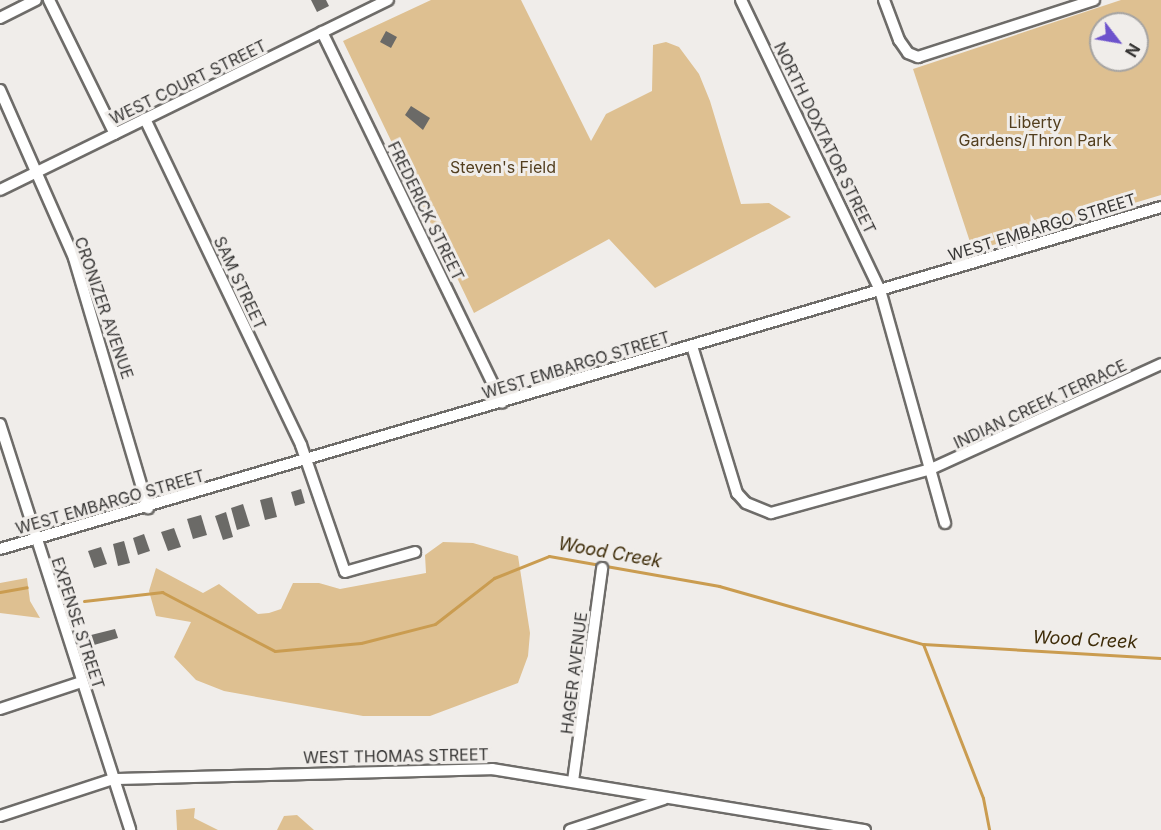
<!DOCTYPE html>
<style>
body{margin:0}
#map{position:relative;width:1161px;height:830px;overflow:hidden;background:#f0edea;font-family:Inter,sans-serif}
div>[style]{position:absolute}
.green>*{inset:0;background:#dec091}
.stream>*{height:3px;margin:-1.5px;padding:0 1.5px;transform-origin:1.5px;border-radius:1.5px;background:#ca9c50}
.building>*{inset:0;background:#6b6a67}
.roads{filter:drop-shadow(2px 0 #6e6c69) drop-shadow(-2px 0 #6e6c69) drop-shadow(0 2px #6e6c69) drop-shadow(0 -2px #6e6c69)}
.minor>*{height:10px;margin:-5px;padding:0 5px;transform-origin:5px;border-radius:5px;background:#fff}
span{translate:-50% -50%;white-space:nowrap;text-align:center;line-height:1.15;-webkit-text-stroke:6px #f0edea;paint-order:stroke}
.street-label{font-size:16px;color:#373635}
.park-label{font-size:16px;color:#523e1e}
.water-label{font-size:18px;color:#3e2c09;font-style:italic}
.north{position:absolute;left:1089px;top:12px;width:60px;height:60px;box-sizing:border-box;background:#f0edea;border:2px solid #a6a4a2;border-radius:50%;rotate:121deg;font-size:16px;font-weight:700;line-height:24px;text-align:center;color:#373635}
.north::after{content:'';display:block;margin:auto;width:21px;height:27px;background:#6d53cc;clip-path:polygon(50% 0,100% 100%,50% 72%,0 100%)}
</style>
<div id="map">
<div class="green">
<i style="clip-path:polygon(431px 0,521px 0,591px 141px,606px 114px,652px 91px,653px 45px,666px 42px,679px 47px,699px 74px,710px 101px,741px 204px,769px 203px,791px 217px,655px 288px,609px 239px,474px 313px,343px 41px)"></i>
<i style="clip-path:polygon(evenodd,1121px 0,1161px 0,1161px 195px,973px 251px,913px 69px,1121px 0,1101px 24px,1137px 24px,1137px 60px,1101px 60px,1101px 24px)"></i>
<i style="clip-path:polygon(443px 542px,473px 543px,518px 556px,530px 633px,528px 656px,518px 683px,430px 716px,363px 716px,224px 691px,196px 680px,174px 657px,191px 622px,156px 616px,149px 591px,156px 568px,203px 593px,219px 584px,258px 614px,269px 613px,281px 609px,293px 583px,319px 583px,340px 589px,426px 573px,425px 555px)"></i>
<i style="clip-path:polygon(27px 578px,30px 601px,40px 618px,0 613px,0 583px)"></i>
<i style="clip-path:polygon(195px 808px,194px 818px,218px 830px,177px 830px,176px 810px)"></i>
<i style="clip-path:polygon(297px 815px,314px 830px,277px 830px,284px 816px)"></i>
</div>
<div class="stream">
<i style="left:0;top:592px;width:27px;rotate:-10deg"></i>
<i style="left:84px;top:601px;width:79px;rotate:-6.6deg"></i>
<i style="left:162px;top:592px;width:127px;rotate:27.6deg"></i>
<i style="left:275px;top:651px;width:86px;rotate:-5.3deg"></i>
<i style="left:361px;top:643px;width:76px;rotate:-14.4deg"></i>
<i style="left:435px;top:624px;width:75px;rotate:-37.9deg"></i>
<i style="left:494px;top:578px;width:59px;rotate:-21.8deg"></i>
<i style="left:549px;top:556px;width:173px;rotate:10deg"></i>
<i style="left:719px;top:586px;width:212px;rotate:15.9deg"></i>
<i style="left:923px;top:644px;width:238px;rotate:3.4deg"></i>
<i style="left:923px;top:644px;width:165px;rotate:68.7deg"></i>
<i style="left:983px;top:798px;width:33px;rotate:79deg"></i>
</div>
<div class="building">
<i style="clip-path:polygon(311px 0,326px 0,329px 6px,317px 12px)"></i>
<i style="clip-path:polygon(386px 31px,397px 37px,391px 48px,380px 42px)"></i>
<i style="clip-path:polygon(411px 106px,430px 118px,423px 130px,405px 115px)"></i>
<i style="clip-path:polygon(301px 489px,305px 503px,295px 506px,291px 492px)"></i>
<i style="clip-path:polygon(272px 497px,277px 517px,265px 520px,260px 500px)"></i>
<i style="clip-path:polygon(243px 504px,250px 526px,237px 530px,231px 508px)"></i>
<i style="clip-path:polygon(226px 512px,233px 537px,223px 540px,215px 516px)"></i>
<i style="clip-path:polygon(201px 515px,207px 535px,193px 539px,187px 519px)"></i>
<i style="clip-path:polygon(174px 528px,181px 547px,168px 551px,161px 532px)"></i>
<i style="clip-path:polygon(144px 534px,150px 551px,138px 555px,133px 538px)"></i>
<i style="clip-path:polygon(124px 541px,130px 563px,118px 566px,113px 544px)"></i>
<i style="clip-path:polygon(101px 547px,107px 564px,94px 568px,88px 551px)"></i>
<i style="clip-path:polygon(115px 629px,118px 638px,94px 645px,91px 635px)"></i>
</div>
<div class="roads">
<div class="minor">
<i style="left:49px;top:0;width:149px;rotate:63.8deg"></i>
<i style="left:741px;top:0;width:322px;rotate:64.4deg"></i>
<i style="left:880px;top:290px;width:242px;rotate:74.4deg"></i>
<i style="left:884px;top:0;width:43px;rotate:69.4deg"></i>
<i style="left:899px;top:40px;width:16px;rotate:55deg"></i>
<i style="left:908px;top:53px;width:11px;rotate:22deg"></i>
<i style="left:918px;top:57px;width:185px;rotate:-17.9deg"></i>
<i style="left:0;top:18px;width:40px;rotate:-26.6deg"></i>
<i style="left:322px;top:32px;width:412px;rotate:64.1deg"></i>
<i style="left:0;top:90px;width:184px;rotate:66.2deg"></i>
<i style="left:74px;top:258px;width:261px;rotate:73.5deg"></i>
<i style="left:145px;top:119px;width:361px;rotate:64.4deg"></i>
<i style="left:301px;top:445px;width:134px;rotate:70.9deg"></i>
<i style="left:345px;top:572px;width:73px;rotate:-15.9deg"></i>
<i style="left:0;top:190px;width:432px;rotate:-26.1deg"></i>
<i style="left:692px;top:346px;width:154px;rotate:73deg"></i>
<i style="left:737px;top:493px;width:13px;rotate:48deg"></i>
<i style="left:746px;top:503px;width:27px;rotate:22deg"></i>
<i style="left:771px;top:513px;width:166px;rotate:-15.4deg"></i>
<i style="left:931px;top:469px;width:253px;rotate:-24.5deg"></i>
<i style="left:0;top:424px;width:426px;rotate:72.2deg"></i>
<i style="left:0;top:549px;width:1210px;rotate:-16.41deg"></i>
<i style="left:0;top:709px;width:85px;rotate:-18.4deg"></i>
<i style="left:573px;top:781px;width:215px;rotate:-82.2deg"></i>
<i style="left:0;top:816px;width:119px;rotate:-18.1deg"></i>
<i style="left:113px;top:779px;width:379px;rotate:-1.5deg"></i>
<i style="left:492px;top:769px;width:378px;rotate:9.3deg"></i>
<i style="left:570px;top:830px;width:99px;rotate:-18.3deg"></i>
</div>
</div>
<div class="street-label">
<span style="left:188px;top:82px;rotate:-26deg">WEST COURT STREET</span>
<span style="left:825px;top:138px;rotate:64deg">NORTH DOXTATOR STREET</span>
<span style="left:426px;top:211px;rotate:64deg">FREDERICK STREET</span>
<span style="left:1042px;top:227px;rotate:-17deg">WEST EMBARGO STREET</span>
<span style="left:240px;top:283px;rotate:65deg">SAM STREET</span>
<span style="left:104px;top:308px;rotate:71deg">CRONIZER AVENUE</span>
<span style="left:576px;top:365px;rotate:-17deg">WEST EMBARGO STREET</span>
<span style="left:1040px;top:404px;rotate:-25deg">INDIAN CREEK TERRACE</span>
<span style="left:110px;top:502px;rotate:-16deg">WEST EMBARGO STREET</span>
<span style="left:78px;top:623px;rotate:72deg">EXPENSE STREET</span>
<span style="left:574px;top:673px;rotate:-83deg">HAGER AVENUE</span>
<span style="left:396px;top:756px;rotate:-1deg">WEST THOMAS STREET</span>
</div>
<div class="park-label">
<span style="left:1035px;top:131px">Liberty<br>Gardens/Thron Park</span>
<span style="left:503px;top:167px">Steven's Field</span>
</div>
<div class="water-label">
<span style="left:610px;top:553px;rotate:10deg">Wood Creek</span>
<span style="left:1085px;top:640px;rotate:3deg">Wood Creek</span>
</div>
<div class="north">N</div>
</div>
